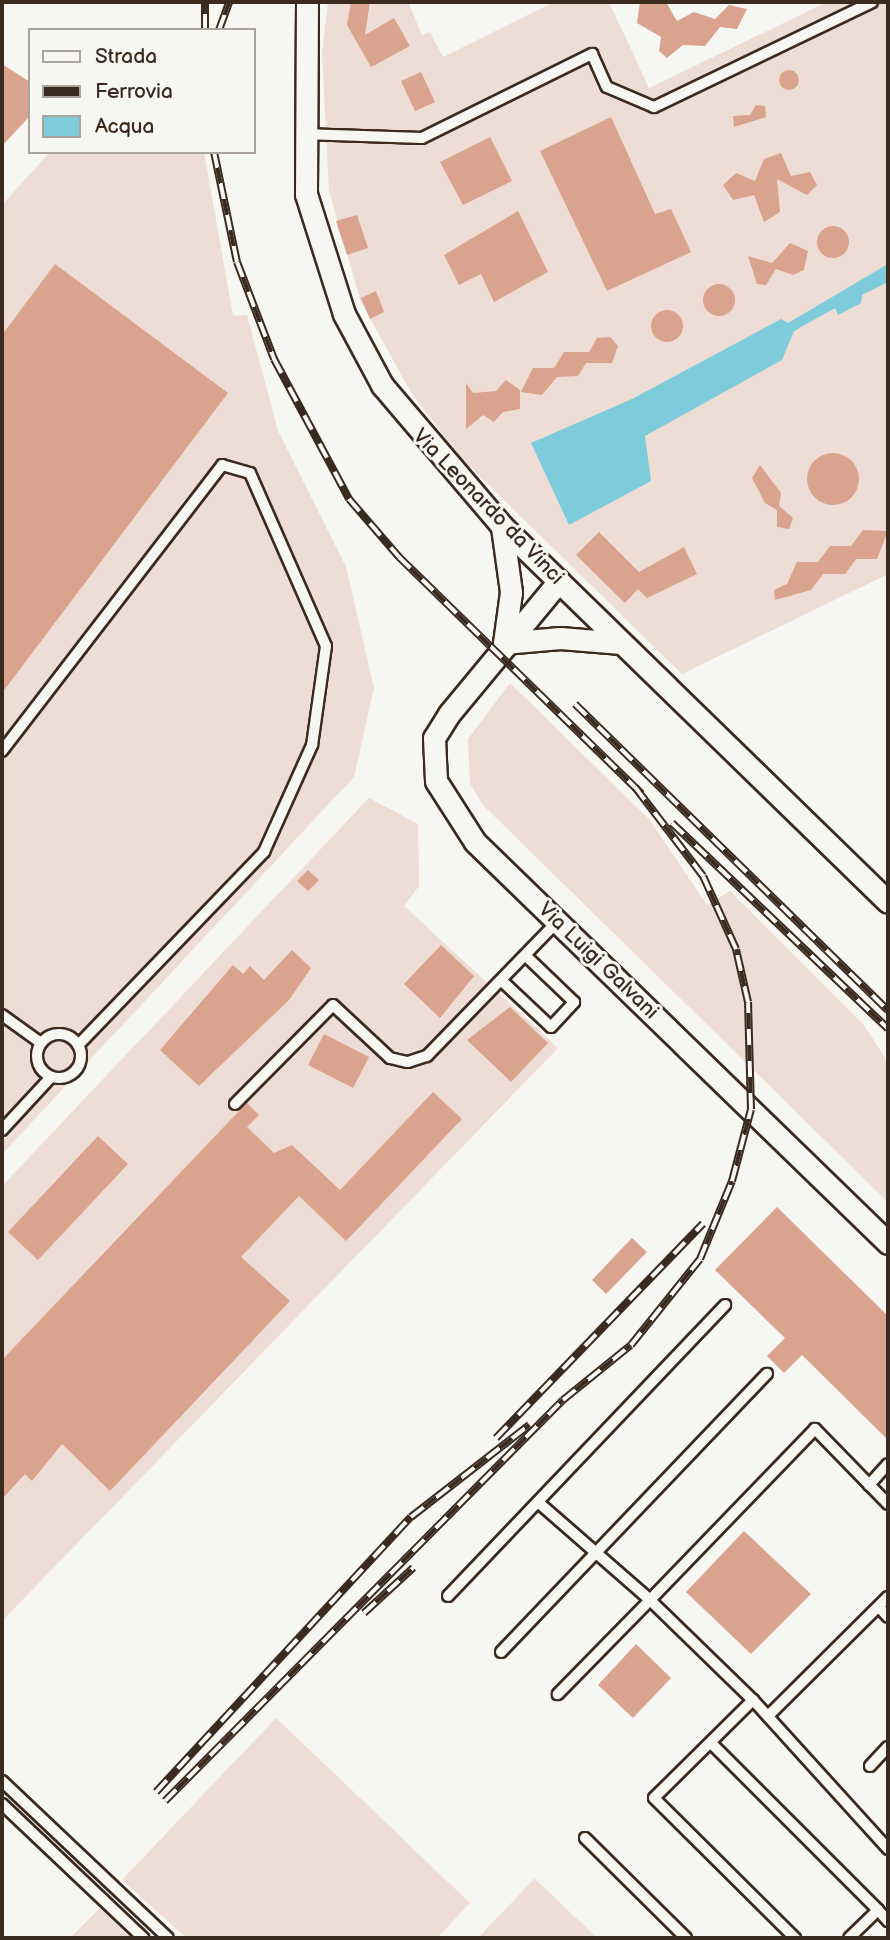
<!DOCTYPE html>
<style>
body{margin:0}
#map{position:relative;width:890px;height:1940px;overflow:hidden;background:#f6f6f2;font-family:"Balsamiq Sans",sans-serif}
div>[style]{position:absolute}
.built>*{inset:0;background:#edddd4}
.water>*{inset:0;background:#7eccdb}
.building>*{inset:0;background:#d9a38e}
.round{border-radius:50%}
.roads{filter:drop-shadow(2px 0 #3b2a1e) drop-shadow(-2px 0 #3b2a1e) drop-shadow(0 2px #3b2a1e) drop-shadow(0 -2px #3b2a1e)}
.lane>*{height:10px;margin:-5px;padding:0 5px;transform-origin:5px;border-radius:5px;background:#f6f6f2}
.lane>.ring{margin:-5px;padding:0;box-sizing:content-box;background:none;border:10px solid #f6f6f2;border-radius:50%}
.street>*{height:21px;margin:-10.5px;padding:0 10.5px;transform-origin:10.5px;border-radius:10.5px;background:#f6f6f2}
.rail>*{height:8px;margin-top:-4px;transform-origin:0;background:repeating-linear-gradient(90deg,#f6f6f2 0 16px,#3b2a1e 0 32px);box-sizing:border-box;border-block:2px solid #3b2a1e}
span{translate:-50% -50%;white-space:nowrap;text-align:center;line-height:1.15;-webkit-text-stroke:6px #f6f6f2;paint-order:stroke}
.street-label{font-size:21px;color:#3b2a1e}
.frame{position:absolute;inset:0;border:4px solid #3b2a1e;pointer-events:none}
.legend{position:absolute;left:28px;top:28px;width:228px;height:126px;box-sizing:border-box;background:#f6f6f2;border:2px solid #aba49d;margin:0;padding:9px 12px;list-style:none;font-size:21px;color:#3b2a1e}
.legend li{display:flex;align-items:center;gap:14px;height:35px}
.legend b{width:35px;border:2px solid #aba49d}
</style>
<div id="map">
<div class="built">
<i style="clip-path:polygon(328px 2px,408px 2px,422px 35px,430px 32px,443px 57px,554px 2px,609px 2px,649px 88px,827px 2px,888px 2px,888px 574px,682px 674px,463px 460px,412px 394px,361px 302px,329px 191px,322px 53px)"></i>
<i style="clip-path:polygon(50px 152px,204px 152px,233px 316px,247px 315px,278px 431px,346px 567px,374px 688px,354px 777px,2px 1154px,2px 205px)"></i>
<i style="clip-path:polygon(510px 683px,649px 819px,707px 905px,730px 891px,863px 1024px,888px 1062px,888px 1202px,483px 805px,470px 784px,468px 739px)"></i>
<i style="clip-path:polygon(369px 798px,418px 824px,419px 886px,404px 906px,558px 1048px,2px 1621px,2px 1186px)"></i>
<i style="clip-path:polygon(276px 1718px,470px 1903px,437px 1938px,187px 1938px,122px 1880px)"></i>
<i style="clip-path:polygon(535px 1878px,535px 1879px,597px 1938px,478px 1938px)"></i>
<i style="clip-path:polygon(100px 1908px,131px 1938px,70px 1938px)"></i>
</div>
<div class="water">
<i style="clip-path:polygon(888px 264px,888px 282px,862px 295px,861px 303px,838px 315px,835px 308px,794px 331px,782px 360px,645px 436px,651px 481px,569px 525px,531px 443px,632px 399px,781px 319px,788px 323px)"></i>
</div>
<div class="building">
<i style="clip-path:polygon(351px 2px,370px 2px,365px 35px,394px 18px,410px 46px,371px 67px,347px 25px)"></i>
<i style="clip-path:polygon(640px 2px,666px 2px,677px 21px,694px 12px,715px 19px,729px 5px,747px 9px,737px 29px,720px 27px,705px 46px,683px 45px,667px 58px,659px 51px,661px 37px,637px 23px)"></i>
<i style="clip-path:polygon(2px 64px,30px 82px,30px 116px,2px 146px)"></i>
<i class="round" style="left:779px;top:70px;width:20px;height:20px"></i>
<i style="clip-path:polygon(421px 72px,435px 102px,415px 111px,401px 81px)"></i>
<i style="clip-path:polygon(756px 105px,765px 106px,766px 117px,734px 127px,733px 116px,750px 115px)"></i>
<i style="clip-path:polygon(611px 117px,655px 214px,671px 209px,691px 252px,607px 291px,540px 151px)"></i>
<i style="clip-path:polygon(490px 137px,512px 181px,463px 205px,440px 162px)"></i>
<i style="clip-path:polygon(781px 153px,791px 176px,810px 172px,817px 185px,807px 195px,777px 179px,780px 212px,764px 222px,754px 195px,733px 200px,723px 185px,736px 173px,755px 181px,764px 159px)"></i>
<i style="clip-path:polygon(518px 211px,548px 272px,494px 302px,481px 274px,459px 285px,444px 255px)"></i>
<i style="clip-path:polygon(357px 215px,368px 248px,347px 255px,336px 221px)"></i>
<i class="round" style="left:817px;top:226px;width:32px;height:32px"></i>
<i style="clip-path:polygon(790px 243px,808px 251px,804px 270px,793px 275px,776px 269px,766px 285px,757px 284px,748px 256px,772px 263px)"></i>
<i style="clip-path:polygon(55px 264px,228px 393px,2px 693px,2px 335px)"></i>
<i class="round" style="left:703px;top:284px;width:32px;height:32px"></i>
<i style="clip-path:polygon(376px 291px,384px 312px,370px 319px,361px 298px)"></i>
<i class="round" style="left:651px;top:310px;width:32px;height:32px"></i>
<i style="clip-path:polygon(610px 337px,618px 346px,612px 363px,586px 363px,578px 376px,557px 377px,542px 395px,521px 392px,533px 368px,554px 368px,564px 352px,589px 352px,597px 338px)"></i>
<i style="clip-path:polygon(506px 380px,520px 390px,520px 409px,503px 412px,494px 422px,483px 415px,466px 429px,466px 383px,473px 393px,496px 391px)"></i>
<i class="round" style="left:807px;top:453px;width:52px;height:52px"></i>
<i style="clip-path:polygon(760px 465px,781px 493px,779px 506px,793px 518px,789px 529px,777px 527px,777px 510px,765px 503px,752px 478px)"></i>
<i style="clip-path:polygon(863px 530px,888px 531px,877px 559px,856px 559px,845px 574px,823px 574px,811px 590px,775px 600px,774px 590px,787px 584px,797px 562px,818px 562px,830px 546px,851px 546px)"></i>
<i style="clip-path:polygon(599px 532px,639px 572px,684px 547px,697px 574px,647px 598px,638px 589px,625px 603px,576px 555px)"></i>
<i style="clip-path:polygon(308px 870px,319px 880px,308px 891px,297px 881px)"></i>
<i style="clip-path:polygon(441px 945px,474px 976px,440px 1018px,404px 984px)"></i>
<i style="clip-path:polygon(292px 950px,311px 968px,289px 1000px,199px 1086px,160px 1050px,233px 965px,243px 974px,250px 966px,264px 980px)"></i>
<i style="clip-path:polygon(510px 1007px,548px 1043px,511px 1082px,467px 1040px)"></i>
<i style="clip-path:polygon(324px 1034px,369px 1057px,353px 1088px,308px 1065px)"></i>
<i style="clip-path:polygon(433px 1092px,462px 1119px,346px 1241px,299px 1196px,241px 1257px,290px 1301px,110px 1491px,62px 1444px,32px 1481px,25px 1474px,2px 1499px,2px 1360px,239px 1111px,247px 1103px,259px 1115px,247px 1127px,274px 1153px,292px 1145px,340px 1190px)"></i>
<i style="clip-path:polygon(98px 1136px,128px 1164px,38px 1260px,8px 1232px)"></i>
<i style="clip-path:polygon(777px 1207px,888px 1316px,888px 1440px,802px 1355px,784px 1373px,767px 1356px,785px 1338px,715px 1270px)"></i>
<i style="clip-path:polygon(632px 1238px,647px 1252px,606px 1294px,592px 1280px)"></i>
<i style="clip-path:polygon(744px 1531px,811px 1594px,751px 1654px,686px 1592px)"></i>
<i style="clip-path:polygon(636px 1644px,671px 1678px,633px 1718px,598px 1685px)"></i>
</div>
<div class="roads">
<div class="lane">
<i style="left:303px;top:134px;width:119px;rotate:1.9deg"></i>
<i style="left:422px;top:138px;width:190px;rotate:-26.3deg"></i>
<i style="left:592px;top:54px;width:36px;rotate:66deg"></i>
<i style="left:607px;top:87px;width:51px;rotate:23.1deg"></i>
<i style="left:654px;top:107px;width:242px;rotate:-25.7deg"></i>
<i style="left:2px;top:751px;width:361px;rotate:-52.4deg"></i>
<i style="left:222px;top:465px;width:29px;rotate:16deg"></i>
<i style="left:250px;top:473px;width:189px;rotate:66.3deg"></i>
<i style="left:326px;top:646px;width:100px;rotate:98deg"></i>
<i style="left:312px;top:745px;width:117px;rotate:114.2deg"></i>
<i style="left:264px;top:852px;width:268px;rotate:133.9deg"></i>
<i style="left:502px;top:981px;width:67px;rotate:43.2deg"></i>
<i style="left:551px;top:1027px;width:34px;rotate:-47deg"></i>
<i style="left:574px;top:1002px;width:66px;rotate:-136.2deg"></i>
<i style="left:2px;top:1015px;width:48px;rotate:35.7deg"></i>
<i class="ring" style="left:37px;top:1034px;width:34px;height:34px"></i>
<i style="left:235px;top:1104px;width:139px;rotate:-45.3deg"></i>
<i style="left:333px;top:1005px;width:78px;rotate:42.9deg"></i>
<i style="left:390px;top:1058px;width:18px;rotate:13deg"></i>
<i style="left:408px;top:1062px;width:20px;rotate:-18deg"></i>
<i style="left:427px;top:1056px;width:188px;rotate:-45.9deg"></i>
<i style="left:2px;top:1130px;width:72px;rotate:-47.2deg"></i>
<i style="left:869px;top:1485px;width:28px;rotate:-48deg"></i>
<i style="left:539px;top:1503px;width:147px;rotate:41.1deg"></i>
<i style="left:650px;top:1600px;width:132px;rotate:134.4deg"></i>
<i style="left:888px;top:1504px;width:105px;rotate:-134.2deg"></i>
<i style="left:815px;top:1429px;width:238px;rotate:134deg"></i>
<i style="left:650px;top:1600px;width:144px;rotate:44.2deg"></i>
<i style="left:753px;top:1700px;width:201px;rotate:47.8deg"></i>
<i style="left:448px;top:1596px;width:402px;rotate:-46.4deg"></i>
<i style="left:879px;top:1607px;width:13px;rotate:48deg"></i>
<i style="left:501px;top:1652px;width:385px;rotate:-46.3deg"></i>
<i style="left:753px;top:1700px;width:139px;rotate:135.3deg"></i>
<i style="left:654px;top:1798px;width:199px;rotate:44.8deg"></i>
<i style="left:768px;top:1716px;width:169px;rotate:-44.8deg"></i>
<i style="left:711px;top:1743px;width:236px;rotate:45deg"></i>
<i style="left:878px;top:1910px;width:40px;rotate:136deg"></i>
<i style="left:870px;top:1766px;width:26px;rotate:-47deg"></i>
<i style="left:2px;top:1781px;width:228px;rotate:43.4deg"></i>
<i style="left:2px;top:1804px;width:195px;rotate:43.5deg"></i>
<i style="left:585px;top:1838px;width:142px;rotate:44.7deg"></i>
<i style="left:878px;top:1910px;width:15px;rotate:48deg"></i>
</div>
<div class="street">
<i style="left:307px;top:2px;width:192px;rotate:90.3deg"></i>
<i style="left:306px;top:194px;width:126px;rotate:72.4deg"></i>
<i style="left:344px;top:314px;width:81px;rotate:61.8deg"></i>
<i style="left:382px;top:385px;width:184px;rotate:49.6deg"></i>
<i style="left:501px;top:525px;width:540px;rotate:44.25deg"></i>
<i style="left:502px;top:527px;width:66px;rotate:82.1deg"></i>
<i style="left:511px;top:592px;width:51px;rotate:97.8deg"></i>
<i style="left:559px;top:581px;width:173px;rotate:129.6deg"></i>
<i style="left:449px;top:714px;width:28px;rotate:122deg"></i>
<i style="left:434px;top:738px;width:43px;rotate:87.3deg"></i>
<i style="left:436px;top:781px;width:72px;rotate:57.4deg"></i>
<i style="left:475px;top:842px;width:576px;rotate:44.16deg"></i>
<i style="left:504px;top:643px;width:56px;rotate:-5.1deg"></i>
<i style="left:560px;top:638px;width:61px;rotate:4.7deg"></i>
</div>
</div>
<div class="rail">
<i style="left:205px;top:30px;width:28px;rotate:-90deg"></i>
<i style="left:219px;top:30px;width:30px;rotate:-70deg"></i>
<i style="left:214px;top:152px;width:112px;rotate:78.2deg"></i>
<i style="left:237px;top:262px;width:104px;rotate:69.1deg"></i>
<i style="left:274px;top:359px;width:159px;rotate:61.8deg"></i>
<i style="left:349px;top:499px;width:77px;rotate:49.2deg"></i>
<i style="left:399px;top:557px;width:339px;rotate:44.3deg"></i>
<i style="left:575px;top:704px;width:438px;rotate:44.4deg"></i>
<i style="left:672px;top:823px;width:298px;rotate:43.6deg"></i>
<i style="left:496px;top:1438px;width:298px;rotate:-46deg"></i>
<i style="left:364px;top:1613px;width:67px;rotate:-42.6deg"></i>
<i style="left:156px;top:1792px;width:375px;rotate:-47.2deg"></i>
<i style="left:411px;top:1517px;width:150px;rotate:-37.9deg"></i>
<i style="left:165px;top:1801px;width:565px;rotate:-45.22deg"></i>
<i style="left:563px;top:1400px;width:87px;rotate:-39deg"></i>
<i style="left:631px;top:1345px;width:110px;rotate:-51.3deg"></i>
<i style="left:700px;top:1259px;width:84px;rotate:-67.7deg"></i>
<i style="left:732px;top:1181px;width:74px;rotate:-75.2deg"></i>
<i style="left:751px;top:1109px;width:107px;rotate:-91.6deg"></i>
<i style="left:748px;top:1002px;width:54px;rotate:-102.8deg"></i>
<i style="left:736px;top:949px;width:80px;rotate:-114.3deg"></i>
<i style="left:703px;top:876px;width:112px;rotate:-127.4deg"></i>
</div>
<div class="street-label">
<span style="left:488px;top:507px;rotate:46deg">Via Leonardo da Vinci</span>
<span style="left:598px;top:961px;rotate:44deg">Via Luigi Galvani</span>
</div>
<div class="frame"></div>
<ul class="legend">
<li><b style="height:9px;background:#f6f6f2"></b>Strada</li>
<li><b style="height:9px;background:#3b2a1e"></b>Ferrovia</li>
<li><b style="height:19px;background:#7eccdb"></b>Acqua</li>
</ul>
</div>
